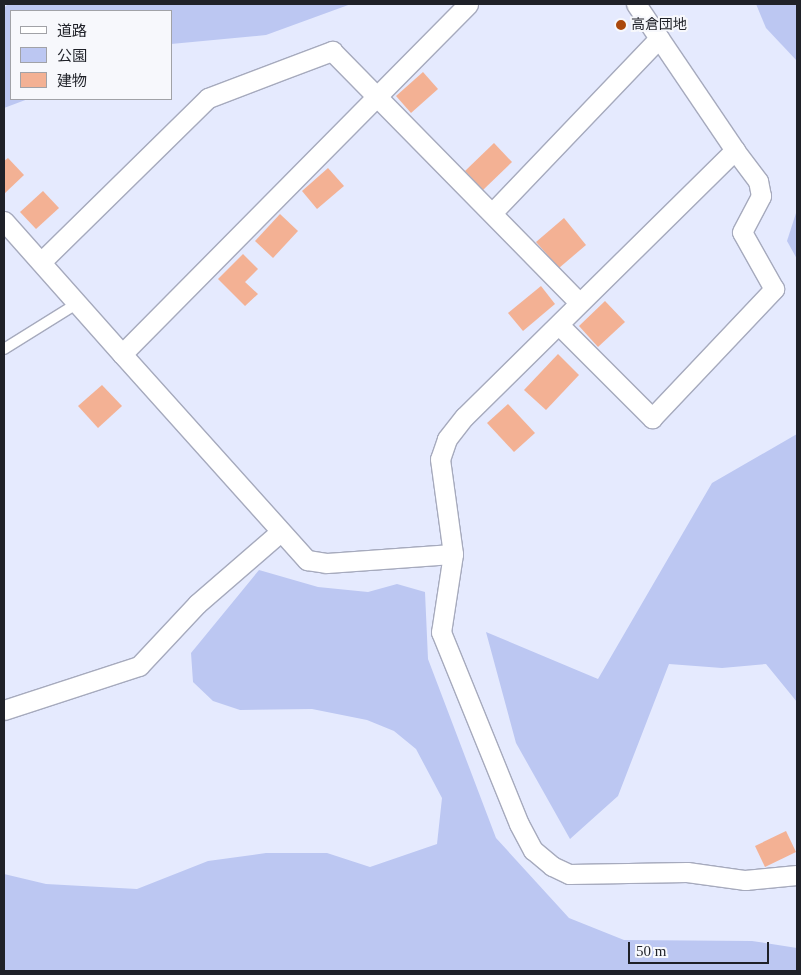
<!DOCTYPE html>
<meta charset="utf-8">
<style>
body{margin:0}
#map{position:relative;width:801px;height:975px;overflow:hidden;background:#e5eafe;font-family:"Times New Roman","Noto Sans JP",serif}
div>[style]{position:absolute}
.green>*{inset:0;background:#bcc7f2}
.building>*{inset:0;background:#f3b194}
.roads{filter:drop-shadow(1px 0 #a6aabd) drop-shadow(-1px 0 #a6aabd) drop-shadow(0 1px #a6aabd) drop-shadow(0 -1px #a6aabd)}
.service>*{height:10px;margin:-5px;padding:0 5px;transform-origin:5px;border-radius:5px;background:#fff}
.minor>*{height:19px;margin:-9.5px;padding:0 9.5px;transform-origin:9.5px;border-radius:9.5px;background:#fff}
.dots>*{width:14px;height:14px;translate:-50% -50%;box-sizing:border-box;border:2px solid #f7f8fc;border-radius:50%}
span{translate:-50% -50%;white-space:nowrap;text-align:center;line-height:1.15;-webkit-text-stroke:4px #f7f8fc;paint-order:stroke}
.poi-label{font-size:14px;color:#1f2128}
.left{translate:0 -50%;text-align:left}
.frame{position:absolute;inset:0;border:5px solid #1f2128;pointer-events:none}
.legend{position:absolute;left:10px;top:10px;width:162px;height:90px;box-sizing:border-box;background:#f7f8fc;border:1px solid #a1a2a7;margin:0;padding:6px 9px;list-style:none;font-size:15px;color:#1f2128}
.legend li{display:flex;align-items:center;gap:10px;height:25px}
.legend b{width:25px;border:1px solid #a1a2a7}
.scale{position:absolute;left:628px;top:942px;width:141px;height:22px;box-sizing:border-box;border:2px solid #1f2128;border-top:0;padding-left:6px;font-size:15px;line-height:18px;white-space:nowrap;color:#1f2128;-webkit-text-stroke:4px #f7f8fc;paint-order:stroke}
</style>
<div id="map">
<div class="green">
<i style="clip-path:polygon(8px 4px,351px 4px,266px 35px,171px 44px,171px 11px,11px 11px,11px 99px,28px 99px,4px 108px,4px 8px)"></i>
<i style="clip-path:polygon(756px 4px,797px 4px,797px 61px,766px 28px)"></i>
<i style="clip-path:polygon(797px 210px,797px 259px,787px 241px)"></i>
<i style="clip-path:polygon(797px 434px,797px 702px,766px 664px,722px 668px,669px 664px,618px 796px,570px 839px,516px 743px,486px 632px,598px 679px,712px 483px)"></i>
<i style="clip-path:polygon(259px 570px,318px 587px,368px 592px,397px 584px,425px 592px,428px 659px,496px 838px,569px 918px,624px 940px,752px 941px,797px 948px,797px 971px,4px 971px,4px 874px,46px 884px,137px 889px,208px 861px,266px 853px,327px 853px,370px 867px,437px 844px,442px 798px,416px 749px,394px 731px,367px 720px,312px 709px,240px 710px,213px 701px,193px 682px,191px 653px)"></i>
</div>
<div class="building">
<i style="clip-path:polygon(423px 72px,438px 89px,411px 113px,396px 96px)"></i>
<i style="clip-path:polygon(494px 143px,512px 162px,483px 190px,465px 171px)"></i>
<i style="clip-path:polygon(8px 158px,24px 175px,4px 194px,4px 161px)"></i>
<i style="clip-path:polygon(328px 168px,344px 186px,317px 209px,302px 191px)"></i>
<i style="clip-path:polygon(43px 191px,59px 208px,36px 229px,20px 212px)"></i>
<i style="clip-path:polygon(280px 214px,298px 231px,273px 258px,255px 241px)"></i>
<i style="clip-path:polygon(564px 218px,586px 245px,559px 268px,536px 242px)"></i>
<i style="clip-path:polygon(243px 254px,258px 269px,245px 282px,258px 294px,245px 306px,218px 279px)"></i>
<i style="clip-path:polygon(541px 286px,555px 304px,523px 331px,508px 313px)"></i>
<i style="clip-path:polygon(605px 301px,625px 322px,598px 347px,579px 326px)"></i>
<i style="clip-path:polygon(558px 354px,579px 375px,546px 410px,524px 390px)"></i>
<i style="clip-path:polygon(102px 385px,122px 406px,98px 428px,78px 406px)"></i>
<i style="clip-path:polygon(508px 404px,535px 433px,514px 452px,487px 423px)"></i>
<i style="clip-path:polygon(786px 831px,796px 852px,765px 867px,755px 846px)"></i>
</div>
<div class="roads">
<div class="service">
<i style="left:4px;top:349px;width:87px;rotate:-31.9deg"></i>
</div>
<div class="minor">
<i style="left:636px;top:4px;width:176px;rotate:55.9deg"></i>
<i style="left:735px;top:150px;width:380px;rotate:135.4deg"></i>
<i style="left:464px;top:417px;width:28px;rotate:128deg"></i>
<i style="left:447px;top:439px;width:21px;rotate:109deg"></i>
<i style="left:440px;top:459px;width:96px;rotate:82.2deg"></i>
<i style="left:453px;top:554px;width:79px;rotate:98.7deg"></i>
<i style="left:441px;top:632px;width:207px;rotate:67.9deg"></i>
<i style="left:519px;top:824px;width:30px;rotate:62deg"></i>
<i style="left:533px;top:850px;width:25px;rotate:40deg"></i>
<i style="left:552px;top:866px;width:19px;rotate:25deg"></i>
<i style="left:569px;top:874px;width:118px;rotate:-1deg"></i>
<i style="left:687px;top:872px;width:59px;rotate:7.9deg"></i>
<i style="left:745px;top:880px;width:52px;rotate:-5.5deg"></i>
<i style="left:492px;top:213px;width:242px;rotate:-46.3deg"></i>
<i style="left:4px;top:221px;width:178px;rotate:48.4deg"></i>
<i style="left:122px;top:354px;width:492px;rotate:-45.3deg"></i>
<i style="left:42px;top:261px;width:233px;rotate:-44.5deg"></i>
<i style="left:208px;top:98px;width:133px;rotate:-20.8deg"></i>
<i style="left:332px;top:51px;width:352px;rotate:45.5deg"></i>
<i style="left:559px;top:325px;width:132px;rotate:45deg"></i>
<i style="left:652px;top:418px;width:178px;rotate:-46.6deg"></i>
<i style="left:774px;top:289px;width:65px;rotate:-119.3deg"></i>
<i style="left:742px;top:232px;width:41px;rotate:-62.2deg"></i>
<i style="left:761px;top:196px;width:15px;rotate:-101deg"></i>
<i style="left:758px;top:181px;width:39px;rotate:-127deg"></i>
<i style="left:122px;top:354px;width:277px;rotate:48.1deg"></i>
<i style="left:307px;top:560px;width:19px;rotate:9deg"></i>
<i style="left:326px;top:563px;width:127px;rotate:-4.1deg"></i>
<i style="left:4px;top:710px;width:142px;rotate:-18.1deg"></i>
<i style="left:139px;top:666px;width:85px;rotate:-46.9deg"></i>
<i style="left:197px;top:604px;width:110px;rotate:-40.9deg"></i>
</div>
</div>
<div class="dots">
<i style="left:621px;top:25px;background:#aa480d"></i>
</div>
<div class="poi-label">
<span class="left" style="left:631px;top:25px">高倉団地</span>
</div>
<div class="frame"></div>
<ul class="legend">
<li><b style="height:6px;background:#fff"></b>道路</li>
<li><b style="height:14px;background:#bcc7f2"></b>公園</li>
<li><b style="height:14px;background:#f3b194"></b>建物</li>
</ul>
<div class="scale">50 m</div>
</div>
